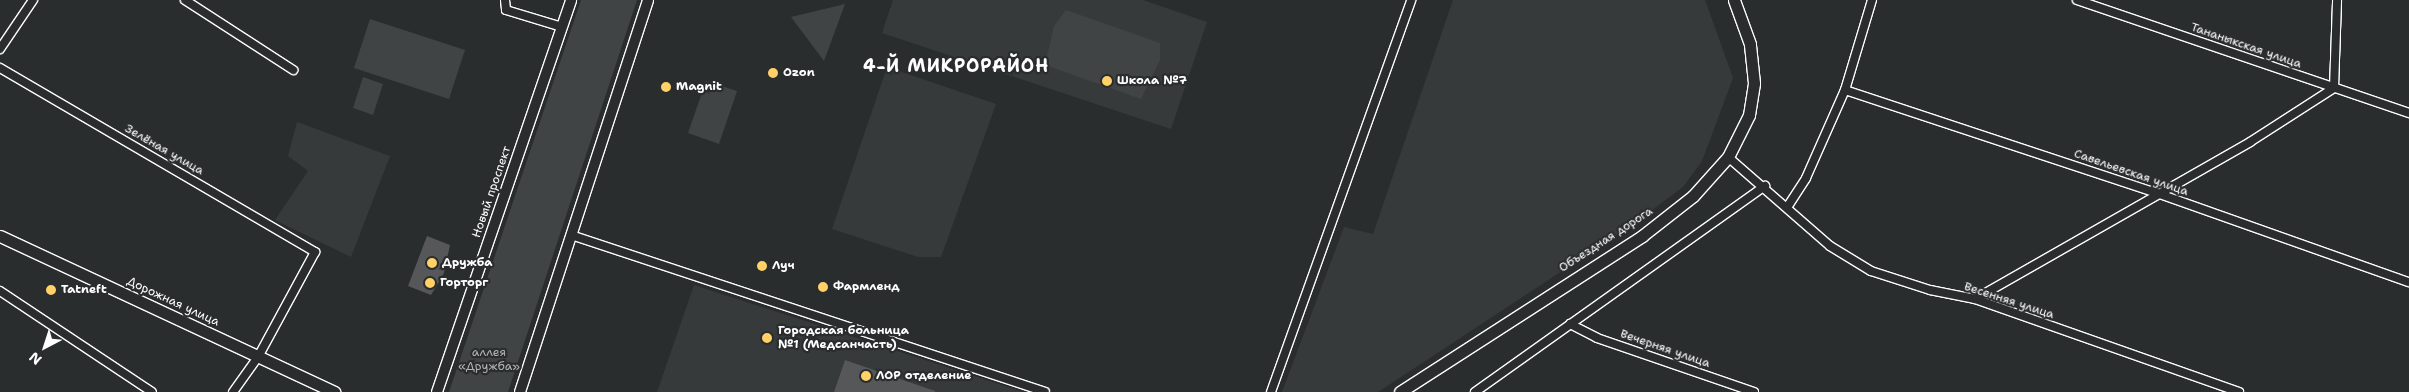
<!DOCTYPE html>
<meta charset="utf-8">
<style>
body{margin:0}
#map{position:relative;width:2409px;height:392px;overflow:hidden;background:#2a2d2e;font-family:"Shantell Sans",sans-serif}
div>[style]{position:absolute}
.built>*{inset:0;background:#373a3b}
.green>*{inset:0;background:#414445}
.building>*{inset:0;background:#555758}
.roads{filter:drop-shadow(1px 0 #fff) drop-shadow(-1px 0 #fff) drop-shadow(0 1px #fff) drop-shadow(0 -1px #fff)}
.minor>*{height:8px;margin:-4px;padding:0 4px;transform-origin:4px;border-radius:4px;background:#2a2d2e}
.tertiary>*{height:10px;margin:-5px;padding:0 5px;transform-origin:5px;border-radius:5px;background:#2a2d2e}
.secondary>*{height:11px;margin:-5.5px;padding:0 5.5px;transform-origin:5.5px;border-radius:5.5px;background:#2a2d2e}
.dots>*{width:14px;height:14px;translate:-50% -50%;box-sizing:border-box;border:2px solid #2a2d2e;border-radius:50%}
span{translate:-50% -50%;white-space:nowrap;text-align:center;line-height:1.15;-webkit-text-stroke:4.5px #2a2d2e;paint-order:stroke}
.street-label{font-size:12px;color:#fff}
.poi-label{font-size:12px;color:#fff;font-weight:700}
.left{translate:0 -50%;text-align:left}
.park-label{font-size:12px;color:#b3b4b5}
.district-label{font-size:18px;color:#fff;font-weight:700;letter-spacing:1px}
.north{position:absolute;left:20px;top:322px;width:50px;height:50px;-webkit-text-stroke:4px #2a2d2e;paint-order:stroke;rotate:220deg;font-size:14px;font-weight:700;line-height:20px;text-align:center;color:#fff}
.north::after{content:'';display:block;margin:auto;width:18px;height:22px;background:#fff;clip-path:polygon(50% 0,100% 100%,50% 72%,0 100%)}
</style>
<div id="map">
<div class="built">
<i style="clip-path:polygon(893px 0,1143px 0,1207px 22px,1171px 129px,882px 33px)"></i>
<i style="clip-path:polygon(1453px 0,1705px 0,1733px 78px,1702px 161px,1683px 187px,1632px 225px,1378px 392px,1282px 392px,1344px 227px,1373px 234px)"></i>
<i style="clip-path:polygon(887px 67px,996px 104px,941px 257px,918px 257px,832px 229px)"></i>
<i style="clip-path:polygon(297px 122px,390px 156px,351px 257px,275px 220px,308px 171px,288px 156px)"></i>
<i style="clip-path:polygon(694px 285px,1023px 392px,657px 392px)"></i>
</div>
<div class="green">
<i style="clip-path:polygon(581px 0,637px 0,508px 392px,449px 392px)"></i>
<i style="clip-path:polygon(845px 4px,824px 61px,791px 17px)"></i>
<i style="clip-path:polygon(1066px 10px,1160px 43px,1160px 60px,1141px 99px,1045px 65px,1054px 26px)"></i>
<i style="clip-path:polygon(370px 19px,465px 50px,449px 99px,354px 68px)"></i>
<i style="clip-path:polygon(363px 77px,383px 84px,373px 115px,353px 108px)"></i>
<i style="clip-path:polygon(706px 81px,737px 91px,719px 144px,688px 133px)"></i>
</div>
<div class="building">
<i style="clip-path:polygon(427px 236px,450px 245px,444px 273px,431px 295px,408px 286px)"></i>
<i style="clip-path:polygon(845px 360px,935px 391px,935px 392px,834px 392px)"></i>
</div>
<div class="roads">
<div class="minor">
<i style="left:185px;top:0;width:129px;rotate:32.9deg"></i>
<i style="left:505px;top:0;width:10px;rotate:84deg"></i>
<i style="left:506px;top:10px;width:59px;rotate:16.9deg"></i>
<i style="left:2077px;top:0;width:351px;rotate:18.8deg"></i>
<i style="left:0;top:49px;width:59px;rotate:-56deg"></i>
<i style="left:0;top:68px;width:365px;rotate:30.3deg"></i>
<i style="left:315px;top:252px;width:119px;rotate:118.5deg"></i>
<i style="left:258px;top:357px;width:43px;rotate:125.5deg"></i>
<i style="left:1845px;top:90px;width:329px;rotate:18.3deg"></i>
<i style="left:2157px;top:193px;width:267px;rotate:19.5deg"></i>
<i style="left:1728px;top:157px;width:135px;rotate:41.1deg"></i>
<i style="left:1830px;top:246px;width:48px;rotate:31.4deg"></i>
<i style="left:1871px;top:271px;width:62px;rotate:17.9deg"></i>
<i style="left:1930px;top:290px;width:46px;rotate:11.3deg"></i>
<i style="left:1975px;top:299px;width:280px;rotate:19.4deg"></i>
<i style="left:1788px;top:206px;width:33px;rotate:-57deg"></i>
<i style="left:1806px;top:178px;width:96px;rotate:-66.1deg"></i>
<i style="left:1845px;top:90px;width:94px;rotate:-73.3deg"></i>
<i style="left:571px;top:235px;width:499px;rotate:18.3deg"></i>
<i style="left:0;top:291px;width:182px;rotate:33.6deg"></i>
<i style="left:1975px;top:299px;width:317px;rotate:-29.7deg"></i>
<i style="left:2250px;top:142px;width:100px;rotate:-32.7deg"></i>
<i style="left:2334px;top:88px;width:88px;rotate:-88deg"></i>
<i style="left:1570px;top:324px;width:30px;rotate:27deg"></i>
<i style="left:1597px;top:338px;width:166px;rotate:19deg"></i>
<i style="left:1271px;top:392px;width:416px;rotate:-70.3deg"></i>
<i style="left:1475px;top:392px;width:356px;rotate:-35.4deg"></i>
</div>
<div class="tertiary">
<i style="left:437px;top:392px;width:414px;rotate:-71.1deg"></i>
<i style="left:520px;top:392px;width:412px;rotate:-71.9deg"></i>
</div>
<div class="secondary">
<i style="left:0;top:236px;width:369px;rotate:25deg"></i>
<i style="left:1400px;top:392px;width:288px;rotate:-32.8deg"></i>
<i style="left:1642px;top:236px;width:65px;rotate:-38.1deg"></i>
<i style="left:1693px;top:196px;width:52px;rotate:-48.1deg"></i>
<i style="left:1728px;top:157px;width:47px;rotate:-63.4deg"></i>
<i style="left:1749px;top:115px;width:32px;rotate:-81deg"></i>
<i style="left:1754px;top:83px;width:39px;rotate:-96deg"></i>
<i style="left:1750px;top:44px;width:47px;rotate:-110deg"></i>
</div>
</div>
<div class="dots">
<i style="left:773px;top:73px;background:#ffd166"></i>
<i style="left:1107px;top:81px;background:#ffd166"></i>
<i style="left:666px;top:87px;background:#ffd166"></i>
<i style="left:432px;top:263px;background:#ffd166"></i>
<i style="left:762px;top:266px;background:#ffd166"></i>
<i style="left:430px;top:283px;background:#ffd166"></i>
<i style="left:823px;top:287px;background:#ffd166"></i>
<i style="left:51px;top:290px;background:#ffd166"></i>
<i style="left:767px;top:338px;background:#ffd166"></i>
<i style="left:866px;top:376px;background:#ffd166"></i>
</div>
<div class="street-label">
<span style="left:2246px;top:46px;rotate:19deg">Тананыкская улица</span>
<span style="left:164px;top:150px;rotate:30deg">Зелёная улица</span>
<span style="left:2131px;top:173px;rotate:19deg">Савельевская улица</span>
<span style="left:492px;top:192px;rotate:-71deg">Новый проспект</span>
<span style="left:1606px;top:240px;rotate:-33deg">Объездная дорога</span>
<span style="left:2009px;top:301px;rotate:18deg">Весенняя улица</span>
<span style="left:173px;top:302px;rotate:25deg">Дорожная улица</span>
<span style="left:1665px;top:349px;rotate:19deg">Вечерняя улица</span>
</div>
<div class="poi-label">
<span class="left" style="left:783px;top:73px">Ozon</span>
<span class="left" style="left:1117px;top:81px">Школа №7</span>
<span class="left" style="left:676px;top:87px">Magnit</span>
<span class="left" style="left:442px;top:263px">Дружба</span>
<span class="left" style="left:772px;top:266px">Луч</span>
<span class="left" style="left:440px;top:283px">Горторг</span>
<span class="left" style="left:833px;top:287px">Фармленд</span>
<span class="left" style="left:61px;top:290px">Tatneft</span>
<span class="left" style="left:778px;top:338px">Городская больница<br>№1 (Медсанчасть)</span>
<span class="left" style="left:876px;top:376px">ЛОР отделение</span>
</div>
<div class="park-label">
<span style="left:489px;top:360px">аллея<br>«Дружба»</span>
</div>
<div class="district-label">
<span style="left:956px;top:66px">4-Й МИКРОРАЙОН</span>
</div>
<div class="north">N</div>
</div>
